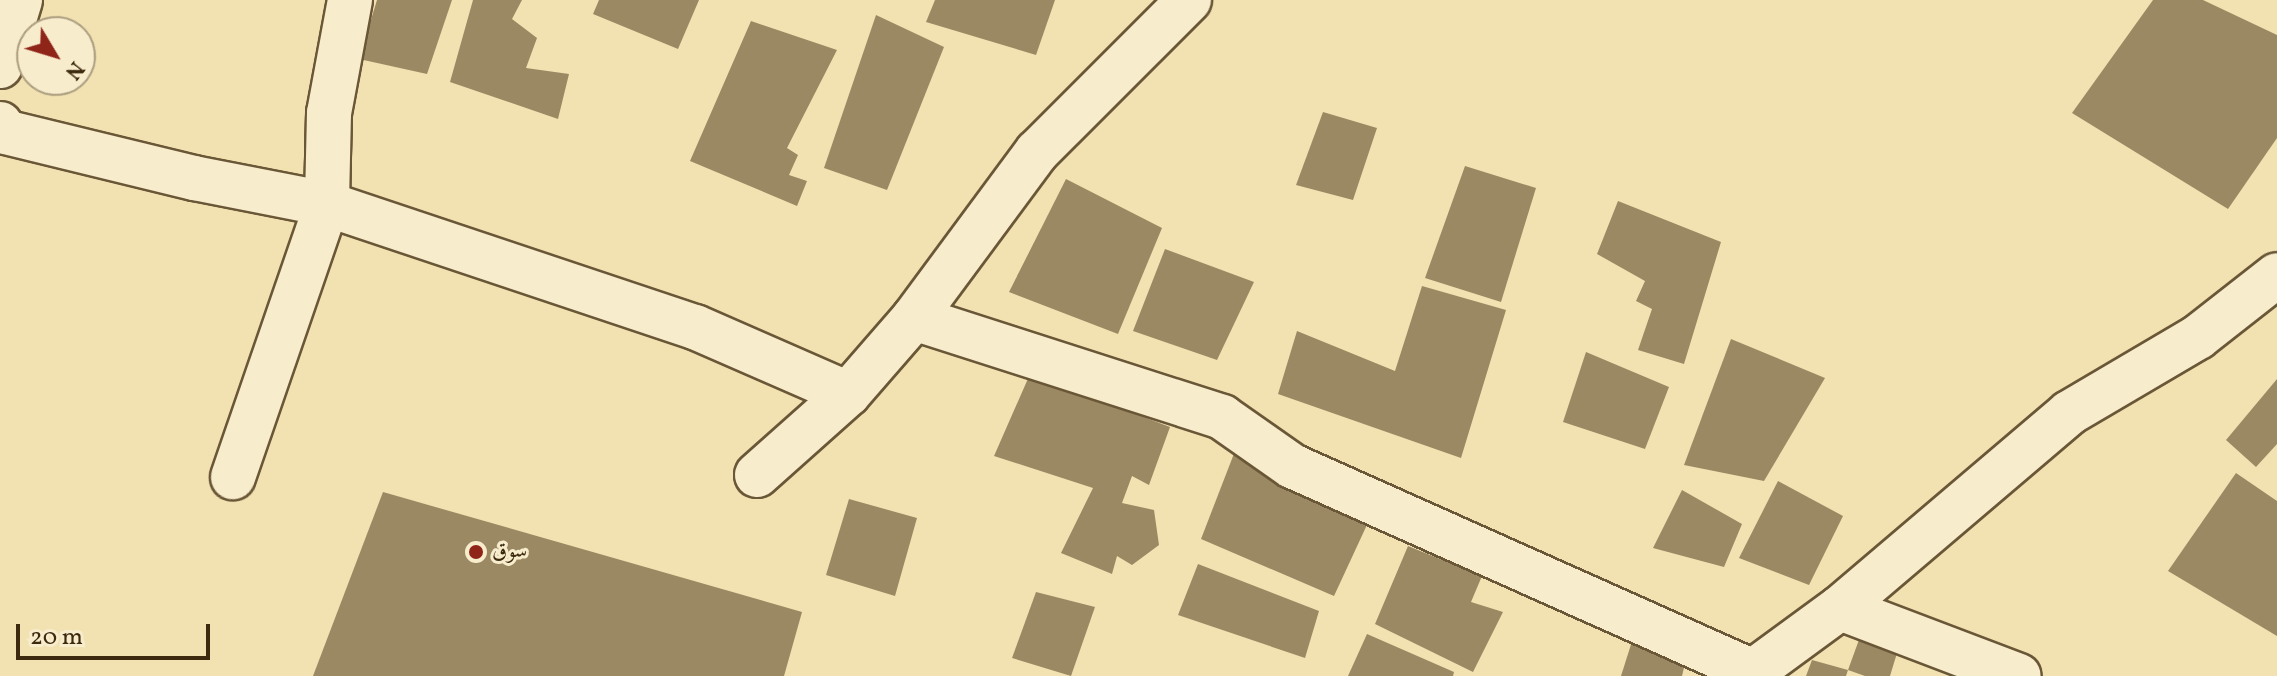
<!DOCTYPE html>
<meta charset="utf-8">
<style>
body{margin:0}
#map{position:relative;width:2277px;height:676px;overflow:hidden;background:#f2e2b1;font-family:Vollkorn,Amiri,serif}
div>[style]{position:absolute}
.building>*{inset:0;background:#9b8963}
.roads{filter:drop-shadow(2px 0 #6a5737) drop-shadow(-2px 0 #6a5737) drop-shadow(0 2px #6a5737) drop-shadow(0 -2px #6a5737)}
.minor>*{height:44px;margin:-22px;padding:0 22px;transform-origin:22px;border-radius:22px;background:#f7eccc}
.dots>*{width:22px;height:22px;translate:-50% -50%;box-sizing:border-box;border:4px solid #f7eccc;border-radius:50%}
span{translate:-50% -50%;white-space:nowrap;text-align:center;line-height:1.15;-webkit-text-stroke:6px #f7eccc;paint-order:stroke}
.poi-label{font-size:22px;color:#3c290e}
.left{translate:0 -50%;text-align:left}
.north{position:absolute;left:16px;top:16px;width:80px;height:80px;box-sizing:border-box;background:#f7eccc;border:2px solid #ac9e80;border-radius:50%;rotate:128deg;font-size:22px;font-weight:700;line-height:32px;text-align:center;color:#3c290e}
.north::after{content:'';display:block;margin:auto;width:28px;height:36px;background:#8f2418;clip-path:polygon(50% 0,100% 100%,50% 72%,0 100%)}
.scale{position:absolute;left:16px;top:624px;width:194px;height:36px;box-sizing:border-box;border:4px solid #3c290e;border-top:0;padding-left:10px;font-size:24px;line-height:28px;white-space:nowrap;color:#3c290e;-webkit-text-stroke:6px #f7eccc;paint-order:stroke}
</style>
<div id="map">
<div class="building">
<i style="clip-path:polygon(377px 0,452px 0,427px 74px,359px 59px)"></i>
<i style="clip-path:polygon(473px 0,522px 0,512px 19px,537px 38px,526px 68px,569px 74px,558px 119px,450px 82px)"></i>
<i style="clip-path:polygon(599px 0,699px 0,678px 49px,593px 14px)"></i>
<i style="clip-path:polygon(935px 0,1055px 0,1036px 55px,926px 22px)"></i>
<i style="clip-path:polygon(2153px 0,2203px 0,2277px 35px,2277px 138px,2228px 209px,2072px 113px)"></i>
<i style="clip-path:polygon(876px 15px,944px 47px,887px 190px,824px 168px)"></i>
<i style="clip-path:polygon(751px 21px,837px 50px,787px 148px,798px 155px,789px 175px,807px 181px,797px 206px,690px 161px)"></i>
<i style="clip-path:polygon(1323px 112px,1377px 128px,1353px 200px,1296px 185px)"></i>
<i style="clip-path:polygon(1465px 166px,1536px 188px,1501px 302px,1425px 278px)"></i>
<i style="clip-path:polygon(1066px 179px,1162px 228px,1118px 334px,1009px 292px)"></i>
<i style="clip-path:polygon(1618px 201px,1721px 242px,1684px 364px,1638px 350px,1652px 309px,1636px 301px,1645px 281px,1597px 254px)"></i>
<i style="clip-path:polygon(1165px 249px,1254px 282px,1217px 360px,1133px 331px)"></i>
<i style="clip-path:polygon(1422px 286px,1506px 310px,1461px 458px,1278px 394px,1297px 331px,1395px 371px)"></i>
<i style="clip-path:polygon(1731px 339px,1825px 378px,1764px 481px,1684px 465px)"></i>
<i style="clip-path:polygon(1586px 352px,1669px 387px,1645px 449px,1563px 422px)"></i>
<i style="clip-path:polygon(1030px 374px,1170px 427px,1149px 485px,1132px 476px,1122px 503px,1154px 510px,1159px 545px,1132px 565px,1117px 556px,1112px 574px,1061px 553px,1093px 488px,994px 456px)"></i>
<i style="clip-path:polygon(2277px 379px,2277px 444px,2256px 467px,2226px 440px)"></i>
<i style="clip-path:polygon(1235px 451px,1372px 514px,1334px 596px,1201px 539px)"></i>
<i style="clip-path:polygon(2236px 473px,2277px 501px,2277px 636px,2168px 571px)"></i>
<i style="clip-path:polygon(1778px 481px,1843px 516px,1809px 585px,1739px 558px)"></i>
<i style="clip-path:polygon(1682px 490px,1742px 524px,1724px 567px,1653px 548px)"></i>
<i style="clip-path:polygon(383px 492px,802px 612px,784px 676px,313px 676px)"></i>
<i style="clip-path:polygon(849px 499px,917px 518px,895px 596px,826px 575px)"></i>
<i style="clip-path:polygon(1408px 546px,1482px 576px,1471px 602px,1503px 612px,1473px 672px,1375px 624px)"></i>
<i style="clip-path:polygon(1198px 564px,1319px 611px,1305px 658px,1178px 615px)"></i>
<i style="clip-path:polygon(1036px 592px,1095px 607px,1071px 676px,1012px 658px)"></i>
<i style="clip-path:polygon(1367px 634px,1454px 672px,1453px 676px,1348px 676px)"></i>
<i style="clip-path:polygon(1634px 635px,1688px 651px,1682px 676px,1621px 676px)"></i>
<i style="clip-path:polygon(1860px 637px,1897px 653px,1890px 676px,1865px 676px,1848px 670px)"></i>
<i style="clip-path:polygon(1812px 660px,1848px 670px,1846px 676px,1806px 676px)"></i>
</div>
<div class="roads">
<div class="minor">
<i style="left:350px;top:0;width:115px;rotate:100.5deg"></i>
<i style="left:329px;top:113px;width:91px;rotate:91.3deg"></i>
<i style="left:327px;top:204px;width:388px;rotate:18.5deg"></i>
<i style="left:695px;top:327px;width:167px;rotate:23.6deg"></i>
<i style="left:0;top:66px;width:69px;rotate:-73.1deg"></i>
<i style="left:0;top:124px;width:9px;rotate:58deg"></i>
<i style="left:5px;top:132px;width:195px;rotate:13.7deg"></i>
<i style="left:194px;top:178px;width:136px;rotate:11.1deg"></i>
<i style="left:327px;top:204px;width:289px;rotate:109deg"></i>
<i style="left:914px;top:318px;width:324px;rotate:17.8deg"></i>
<i style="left:1222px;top:417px;width:85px;rotate:35deg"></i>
<i style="left:1292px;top:466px;width:503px;rotate:24.07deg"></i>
<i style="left:757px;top:475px;width:122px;rotate:-41.7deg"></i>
<i style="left:848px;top:394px;width:101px;rotate:-49deg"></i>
<i style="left:914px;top:318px;width:207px;rotate:-53.5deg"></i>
<i style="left:1037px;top:152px;width:215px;rotate:-45deg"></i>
<i style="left:1840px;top:608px;width:191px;rotate:20.8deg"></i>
<i style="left:1747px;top:676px;width:115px;rotate:-36.2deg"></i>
<i style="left:1840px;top:608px;width:301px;rotate:-40.4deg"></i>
<i style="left:2069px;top:413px;width:150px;rotate:-30.5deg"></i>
<i style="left:2198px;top:337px;width:100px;rotate:-38.1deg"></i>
</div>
</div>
<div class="dots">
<i style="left:476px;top:552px;background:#8f2418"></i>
</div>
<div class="poi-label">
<span class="left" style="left:492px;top:552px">سوق</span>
</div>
<div class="north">N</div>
<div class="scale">20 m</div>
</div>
